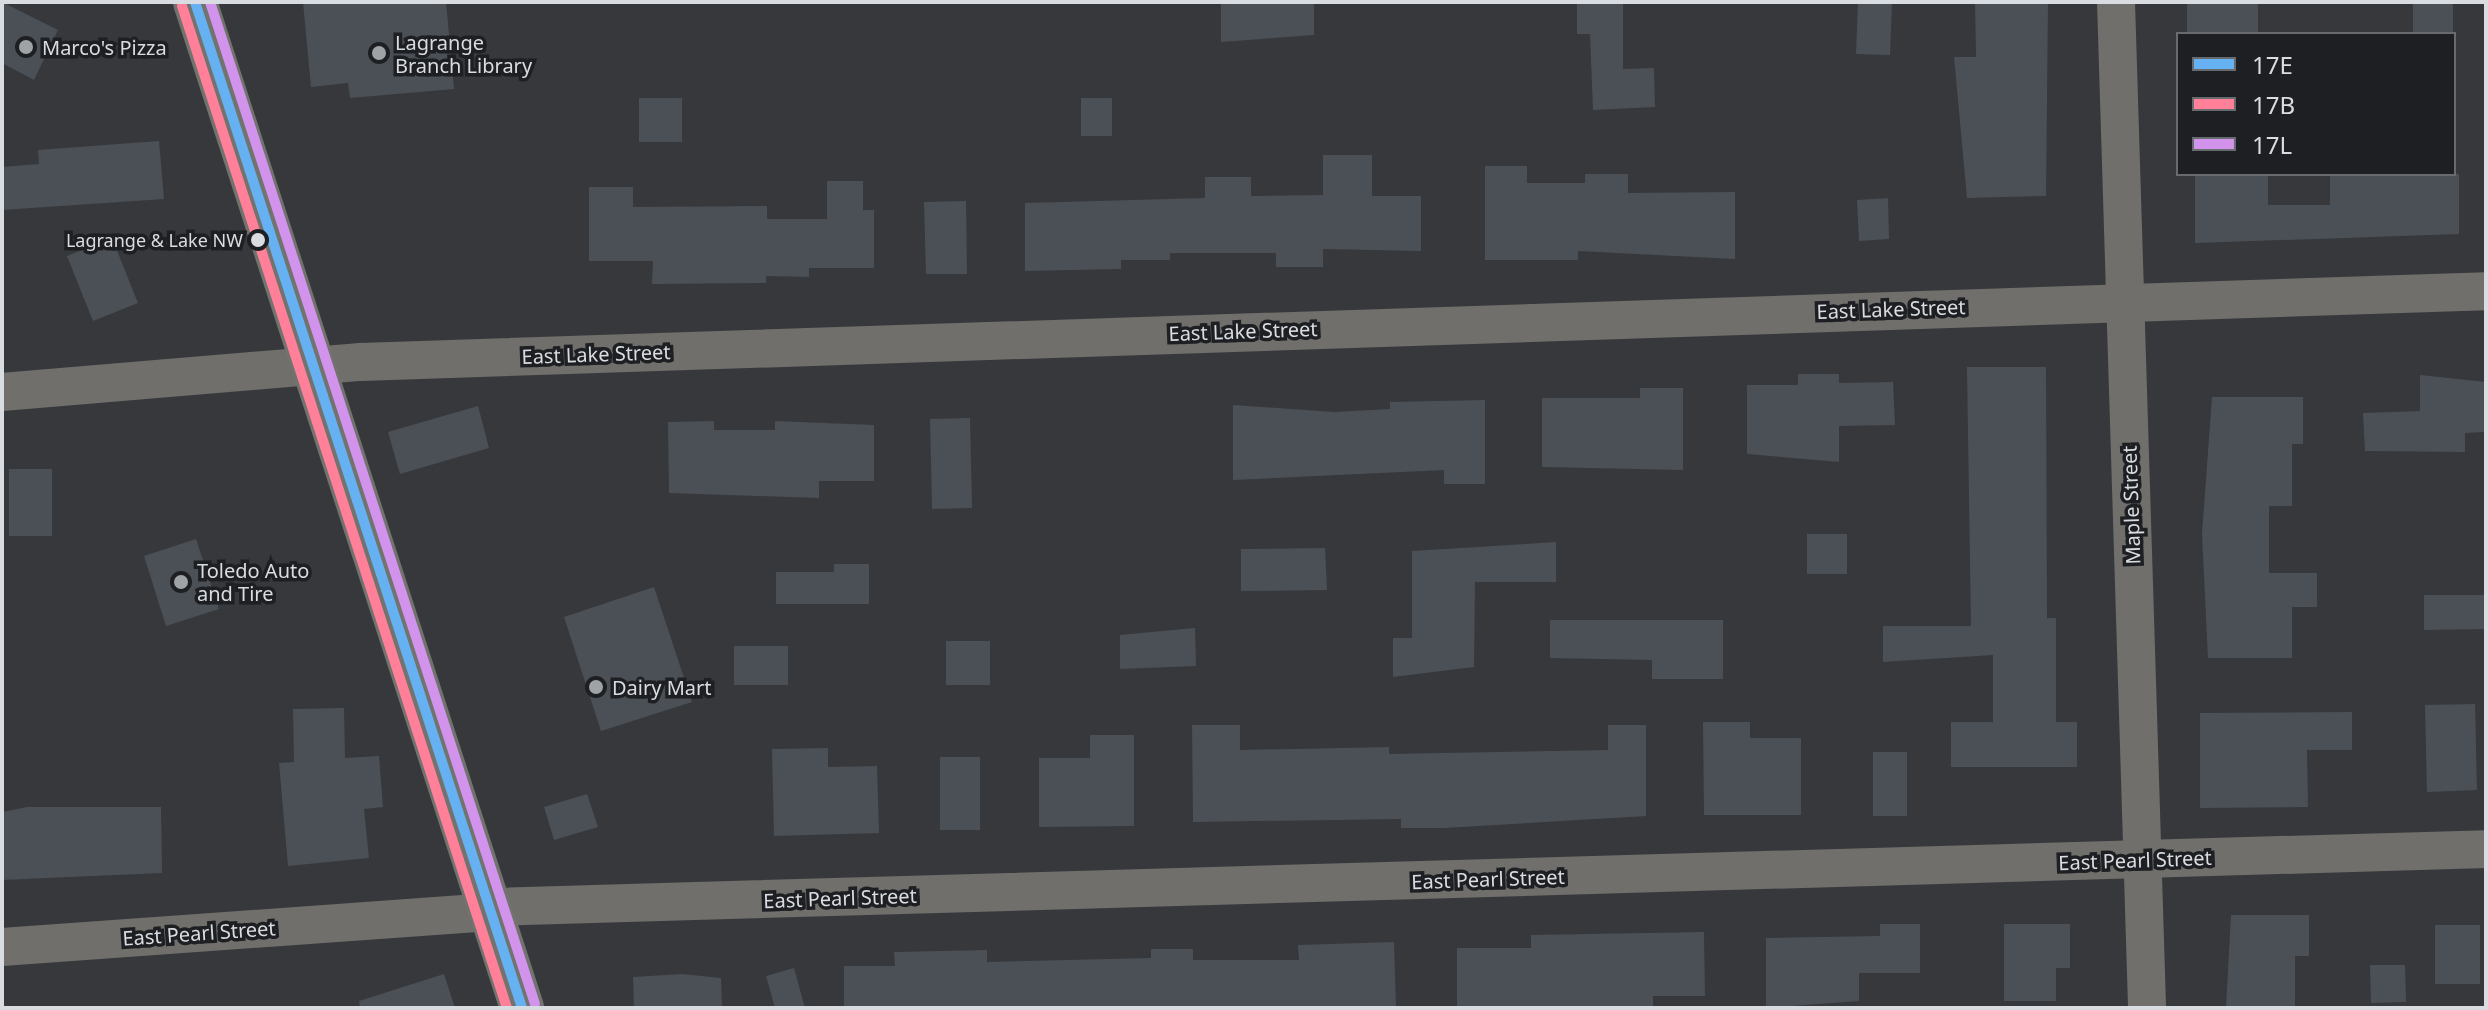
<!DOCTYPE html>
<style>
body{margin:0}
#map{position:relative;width:2488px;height:1010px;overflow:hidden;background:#36383b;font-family:"Noto Sans",sans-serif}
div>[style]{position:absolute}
.building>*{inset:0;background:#4b5057}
.street>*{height:38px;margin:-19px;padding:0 19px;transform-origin:19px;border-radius:19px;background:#706f6c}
.secondary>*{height:44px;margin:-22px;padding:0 22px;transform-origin:22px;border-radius:22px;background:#72726e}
.bus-1>*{height:10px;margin:-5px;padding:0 5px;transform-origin:5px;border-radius:5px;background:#66b1f2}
.bus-2>*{height:10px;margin:-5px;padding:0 5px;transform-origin:5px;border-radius:5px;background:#ff8098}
.bus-3>*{height:10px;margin:-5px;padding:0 5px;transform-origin:5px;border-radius:5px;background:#d193ec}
.dots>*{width:22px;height:22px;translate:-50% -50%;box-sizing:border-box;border:4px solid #1d1f22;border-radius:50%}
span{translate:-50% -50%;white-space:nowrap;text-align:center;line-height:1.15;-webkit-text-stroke:7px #1d1f22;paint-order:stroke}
.bus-label{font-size:18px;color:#d9dce0}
.right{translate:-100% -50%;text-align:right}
.poi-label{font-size:20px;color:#d9dce0}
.left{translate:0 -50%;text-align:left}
.street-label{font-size:20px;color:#d9dce0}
.frame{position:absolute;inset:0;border:4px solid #d9dce0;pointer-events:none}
.legend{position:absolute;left:2176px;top:32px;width:280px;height:144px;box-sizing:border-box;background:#1d1f22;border:2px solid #686b6e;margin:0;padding:10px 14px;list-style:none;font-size:24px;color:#d9dce0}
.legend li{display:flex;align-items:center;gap:16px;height:40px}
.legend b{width:40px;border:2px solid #686b6e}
</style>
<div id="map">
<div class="building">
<i style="clip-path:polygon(2px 2px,58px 30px,34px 80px,2px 63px)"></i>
<i style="clip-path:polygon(303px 2px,446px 2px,454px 89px,350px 98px,348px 83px,311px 87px)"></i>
<i style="clip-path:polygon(1221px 2px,1314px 2px,1314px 35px,1221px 42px)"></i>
<i style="clip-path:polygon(1577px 2px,1623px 2px,1623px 69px,1654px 68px,1655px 107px,1593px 110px,1590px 34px,1577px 34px)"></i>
<i style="clip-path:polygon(1858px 2px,1892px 2px,1890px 55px,1856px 54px)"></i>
<i style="clip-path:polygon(1975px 2px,2048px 2px,2046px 196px,1967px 198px,1954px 57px,1976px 57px)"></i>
<i style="clip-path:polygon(2187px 2px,2258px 2px,2258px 34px,2187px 34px)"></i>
<i style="clip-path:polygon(2413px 2px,2453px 2px,2453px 34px,2413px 34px)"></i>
<i style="clip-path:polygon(639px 98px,682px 98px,682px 142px,639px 142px)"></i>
<i style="clip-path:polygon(1081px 98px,1112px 98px,1112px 136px,1081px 136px)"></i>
<i style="clip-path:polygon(159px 141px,164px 199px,2px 210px,2px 167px,39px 164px,38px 150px)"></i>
<i style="clip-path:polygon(1323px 155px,1372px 155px,1372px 196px,1421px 196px,1421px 251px,1323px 249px,1323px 267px,1276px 267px,1276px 253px,1170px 253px,1170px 260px,1121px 260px,1121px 269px,1025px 271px,1025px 203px,1205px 198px,1205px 177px,1251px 177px,1251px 196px,1323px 195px)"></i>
<i style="clip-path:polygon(1485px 166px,1527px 166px,1527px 183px,1585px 183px,1585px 174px,1628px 174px,1628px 193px,1735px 192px,1735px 259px,1578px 251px,1578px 260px,1485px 260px)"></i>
<i style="clip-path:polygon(2195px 174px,2268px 174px,2268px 205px,2330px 205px,2330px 174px,2459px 174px,2459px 234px,2195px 243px)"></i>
<i style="clip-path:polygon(827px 181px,863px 181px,863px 210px,874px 210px,874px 268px,809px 268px,809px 277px,766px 276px,766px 283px,652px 284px,653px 261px,589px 261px,589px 187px,633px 187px,633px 207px,767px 206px,767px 219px,827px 219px)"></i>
<i style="clip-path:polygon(1888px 198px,1889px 239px,1859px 241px,1857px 200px)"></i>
<i style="clip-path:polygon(966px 201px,967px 274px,926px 274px,924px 202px)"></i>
<i style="clip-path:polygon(112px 238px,138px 303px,93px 321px,67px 256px)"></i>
<i style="clip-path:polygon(1967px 367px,2046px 367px,2047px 618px,2056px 618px,2056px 722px,2077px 722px,2077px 767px,1951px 767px,1951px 722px,1993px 722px,1993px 655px,1883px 662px,1883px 626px,1971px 626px)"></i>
<i style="clip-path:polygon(1798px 374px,1839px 374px,1839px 383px,1893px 382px,1895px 425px,1839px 426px,1839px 462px,1747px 454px,1747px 385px,1798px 385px)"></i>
<i style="clip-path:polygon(2420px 375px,2486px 382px,2486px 432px,2465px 433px,2465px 452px,2365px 451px,2363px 413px,2420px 411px)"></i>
<i style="clip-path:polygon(1640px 388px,1683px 388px,1683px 470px,1542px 467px,1542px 398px,1640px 398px)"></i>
<i style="clip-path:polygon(2212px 397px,2303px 397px,2303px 444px,2292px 444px,2292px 506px,2269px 506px,2269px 573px,2317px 573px,2317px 607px,2292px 607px,2292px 658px,2208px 658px,2202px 534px)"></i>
<i style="clip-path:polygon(1485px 400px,1485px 484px,1444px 484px,1444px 470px,1233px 480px,1233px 405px,1334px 412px,1390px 409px,1390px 402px)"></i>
<i style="clip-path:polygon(478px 406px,489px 448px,400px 474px,388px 432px)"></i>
<i style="clip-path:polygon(970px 418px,972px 508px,932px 509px,930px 419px)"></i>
<i style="clip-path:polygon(714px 421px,714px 430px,775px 430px,775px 421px,874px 425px,874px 481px,819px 481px,819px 498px,669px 493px,668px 422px)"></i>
<i style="clip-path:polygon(9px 469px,52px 469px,52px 536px,9px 536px)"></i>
<i style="clip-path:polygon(1807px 534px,1847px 534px,1847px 574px,1807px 574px)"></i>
<i style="clip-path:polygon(196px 539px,219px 609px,166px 626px,144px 556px)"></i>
<i style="clip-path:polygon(1556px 542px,1556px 582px,1475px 582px,1474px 667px,1393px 677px,1393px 638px,1412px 638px,1412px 551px)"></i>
<i style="clip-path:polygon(1325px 548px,1327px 590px,1241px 591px,1241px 549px)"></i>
<i style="clip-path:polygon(834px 564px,869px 564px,869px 604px,776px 604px,776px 572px,834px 572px)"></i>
<i style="clip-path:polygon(654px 587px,692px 702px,601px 731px,564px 617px)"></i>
<i style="clip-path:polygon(2424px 595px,2486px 595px,2486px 629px,2424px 630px)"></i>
<i style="clip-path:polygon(1550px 620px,1723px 620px,1723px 679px,1652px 679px,1652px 660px,1550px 658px)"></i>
<i style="clip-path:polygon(1195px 628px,1196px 666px,1120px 669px,1120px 635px)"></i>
<i style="clip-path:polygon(946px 641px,990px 641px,990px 685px,946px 685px)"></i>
<i style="clip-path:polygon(734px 646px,788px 646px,788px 685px,734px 685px)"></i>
<i style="clip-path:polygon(2475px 704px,2477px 790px,2427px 792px,2425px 705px)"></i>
<i style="clip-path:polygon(344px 708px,345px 758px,379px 756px,383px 807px,364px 809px,369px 858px,288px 866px,279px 763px,294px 762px,293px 709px)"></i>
<i style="clip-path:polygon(2352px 712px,2352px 750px,2307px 750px,2308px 807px,2200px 808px,2200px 713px)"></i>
<i style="clip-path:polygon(1703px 722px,1750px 722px,1750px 738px,1801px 738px,1801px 815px,1704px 815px)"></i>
<i style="clip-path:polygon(1192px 725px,1240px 725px,1240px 750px,1389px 747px,1389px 754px,1608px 750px,1608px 725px,1646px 725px,1646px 816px,1444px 828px,1401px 828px,1401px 819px,1193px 822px)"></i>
<i style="clip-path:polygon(1090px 735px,1134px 735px,1134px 826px,1039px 827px,1039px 758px,1090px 758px)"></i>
<i style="clip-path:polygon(828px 748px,828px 767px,877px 766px,879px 833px,774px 836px,772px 749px)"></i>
<i style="clip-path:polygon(1873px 752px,1907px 752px,1907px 816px,1873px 816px)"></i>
<i style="clip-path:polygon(940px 757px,980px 757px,980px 830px,940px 830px)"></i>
<i style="clip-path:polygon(587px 794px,598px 827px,554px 840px,544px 807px)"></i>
<i style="clip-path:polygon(27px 807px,161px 807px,162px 873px,2px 880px,2px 812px)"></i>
<i style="clip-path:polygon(2231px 915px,2309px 915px,2309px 956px,2295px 956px,2295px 1007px,2226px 1007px)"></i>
<i style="clip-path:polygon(1880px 924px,1920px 924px,1920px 973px,1859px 973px,1859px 1001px,1766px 1008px,1766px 938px,1880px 936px)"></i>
<i style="clip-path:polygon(2004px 924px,2070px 924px,2070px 968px,2056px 968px,2056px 1001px,2004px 1001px)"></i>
<i style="clip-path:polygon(2435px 925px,2480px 925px,2480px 984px,2435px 984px)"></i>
<i style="clip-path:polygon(1704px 932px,1705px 996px,1653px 996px,1653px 1007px,1457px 1006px,1457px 948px,1531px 948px,1531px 935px)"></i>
<i style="clip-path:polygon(1394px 942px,1396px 1008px,844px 1008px,844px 966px,895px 966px,894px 952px,987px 950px,987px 962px,1151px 958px,1151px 949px,1193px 949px,1193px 960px,1299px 960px,1298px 945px)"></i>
<i style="clip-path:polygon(2370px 965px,2405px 965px,2406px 1002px,2371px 1003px)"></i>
<i style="clip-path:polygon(794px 968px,805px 1008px,775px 1008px,766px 976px)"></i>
<i style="clip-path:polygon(444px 974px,455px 1008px,360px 1008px,359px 1001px)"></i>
<i style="clip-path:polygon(682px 974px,721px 978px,722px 1008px,634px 1008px,633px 977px)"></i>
</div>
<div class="street">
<i style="left:2116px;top:2px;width:1006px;rotate:88.23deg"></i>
<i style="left:2px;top:392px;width:360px;rotate:-4.8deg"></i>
<i style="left:361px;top:362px;width:2126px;rotate:-1.91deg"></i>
<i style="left:489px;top:907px;width:1998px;rotate:-1.66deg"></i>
<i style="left:2px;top:947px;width:490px;rotate:-4.1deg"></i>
</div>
<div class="secondary">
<i style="left:195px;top:2px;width:1058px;rotate:71.99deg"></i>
</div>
<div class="bus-1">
<i style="left:195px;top:2px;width:1058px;rotate:71.99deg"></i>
</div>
<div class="bus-2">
<i style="left:182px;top:6px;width:1053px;rotate:72.03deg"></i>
</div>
<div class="bus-3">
<i style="left:210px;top:2px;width:1053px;rotate:72.03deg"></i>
</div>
<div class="dots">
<i style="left:26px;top:47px;background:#a0a3a6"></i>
<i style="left:379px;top:53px;background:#a0a3a6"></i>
<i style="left:258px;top:240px;background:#d9dce0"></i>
<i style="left:181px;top:582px;background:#a0a3a6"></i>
<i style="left:596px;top:687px;background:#a0a3a6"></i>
</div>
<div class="bus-label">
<span class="right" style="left:243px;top:240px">Lagrange &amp; Lake NW</span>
</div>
<div class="poi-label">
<span class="left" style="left:395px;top:54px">Lagrange<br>Branch Library</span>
<span class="left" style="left:42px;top:47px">Marco's Pizza</span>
<span class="left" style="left:197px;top:582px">Toledo Auto<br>and Tire</span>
<span class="left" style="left:612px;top:687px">Dairy Mart</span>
</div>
<div class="street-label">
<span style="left:1891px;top:309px;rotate:-2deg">East Lake Street</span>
<span style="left:1243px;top:331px;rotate:-2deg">East Lake Street</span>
<span style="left:596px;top:354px;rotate:-2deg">East Lake Street</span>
<span style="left:2131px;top:505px;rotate:-92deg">Maple Street</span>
<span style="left:2135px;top:860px;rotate:-2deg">East Pearl Street</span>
<span style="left:1488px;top:879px;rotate:-2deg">East Pearl Street</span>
<span style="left:840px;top:898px;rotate:-2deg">East Pearl Street</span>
<span style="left:199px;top:933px;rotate:-4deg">East Pearl Street</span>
</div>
<div class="frame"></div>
<ul class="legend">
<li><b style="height:10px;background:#66b1f2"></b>17E</li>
<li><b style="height:10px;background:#ff8098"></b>17B</li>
<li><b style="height:10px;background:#d193ec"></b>17L</li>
</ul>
</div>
